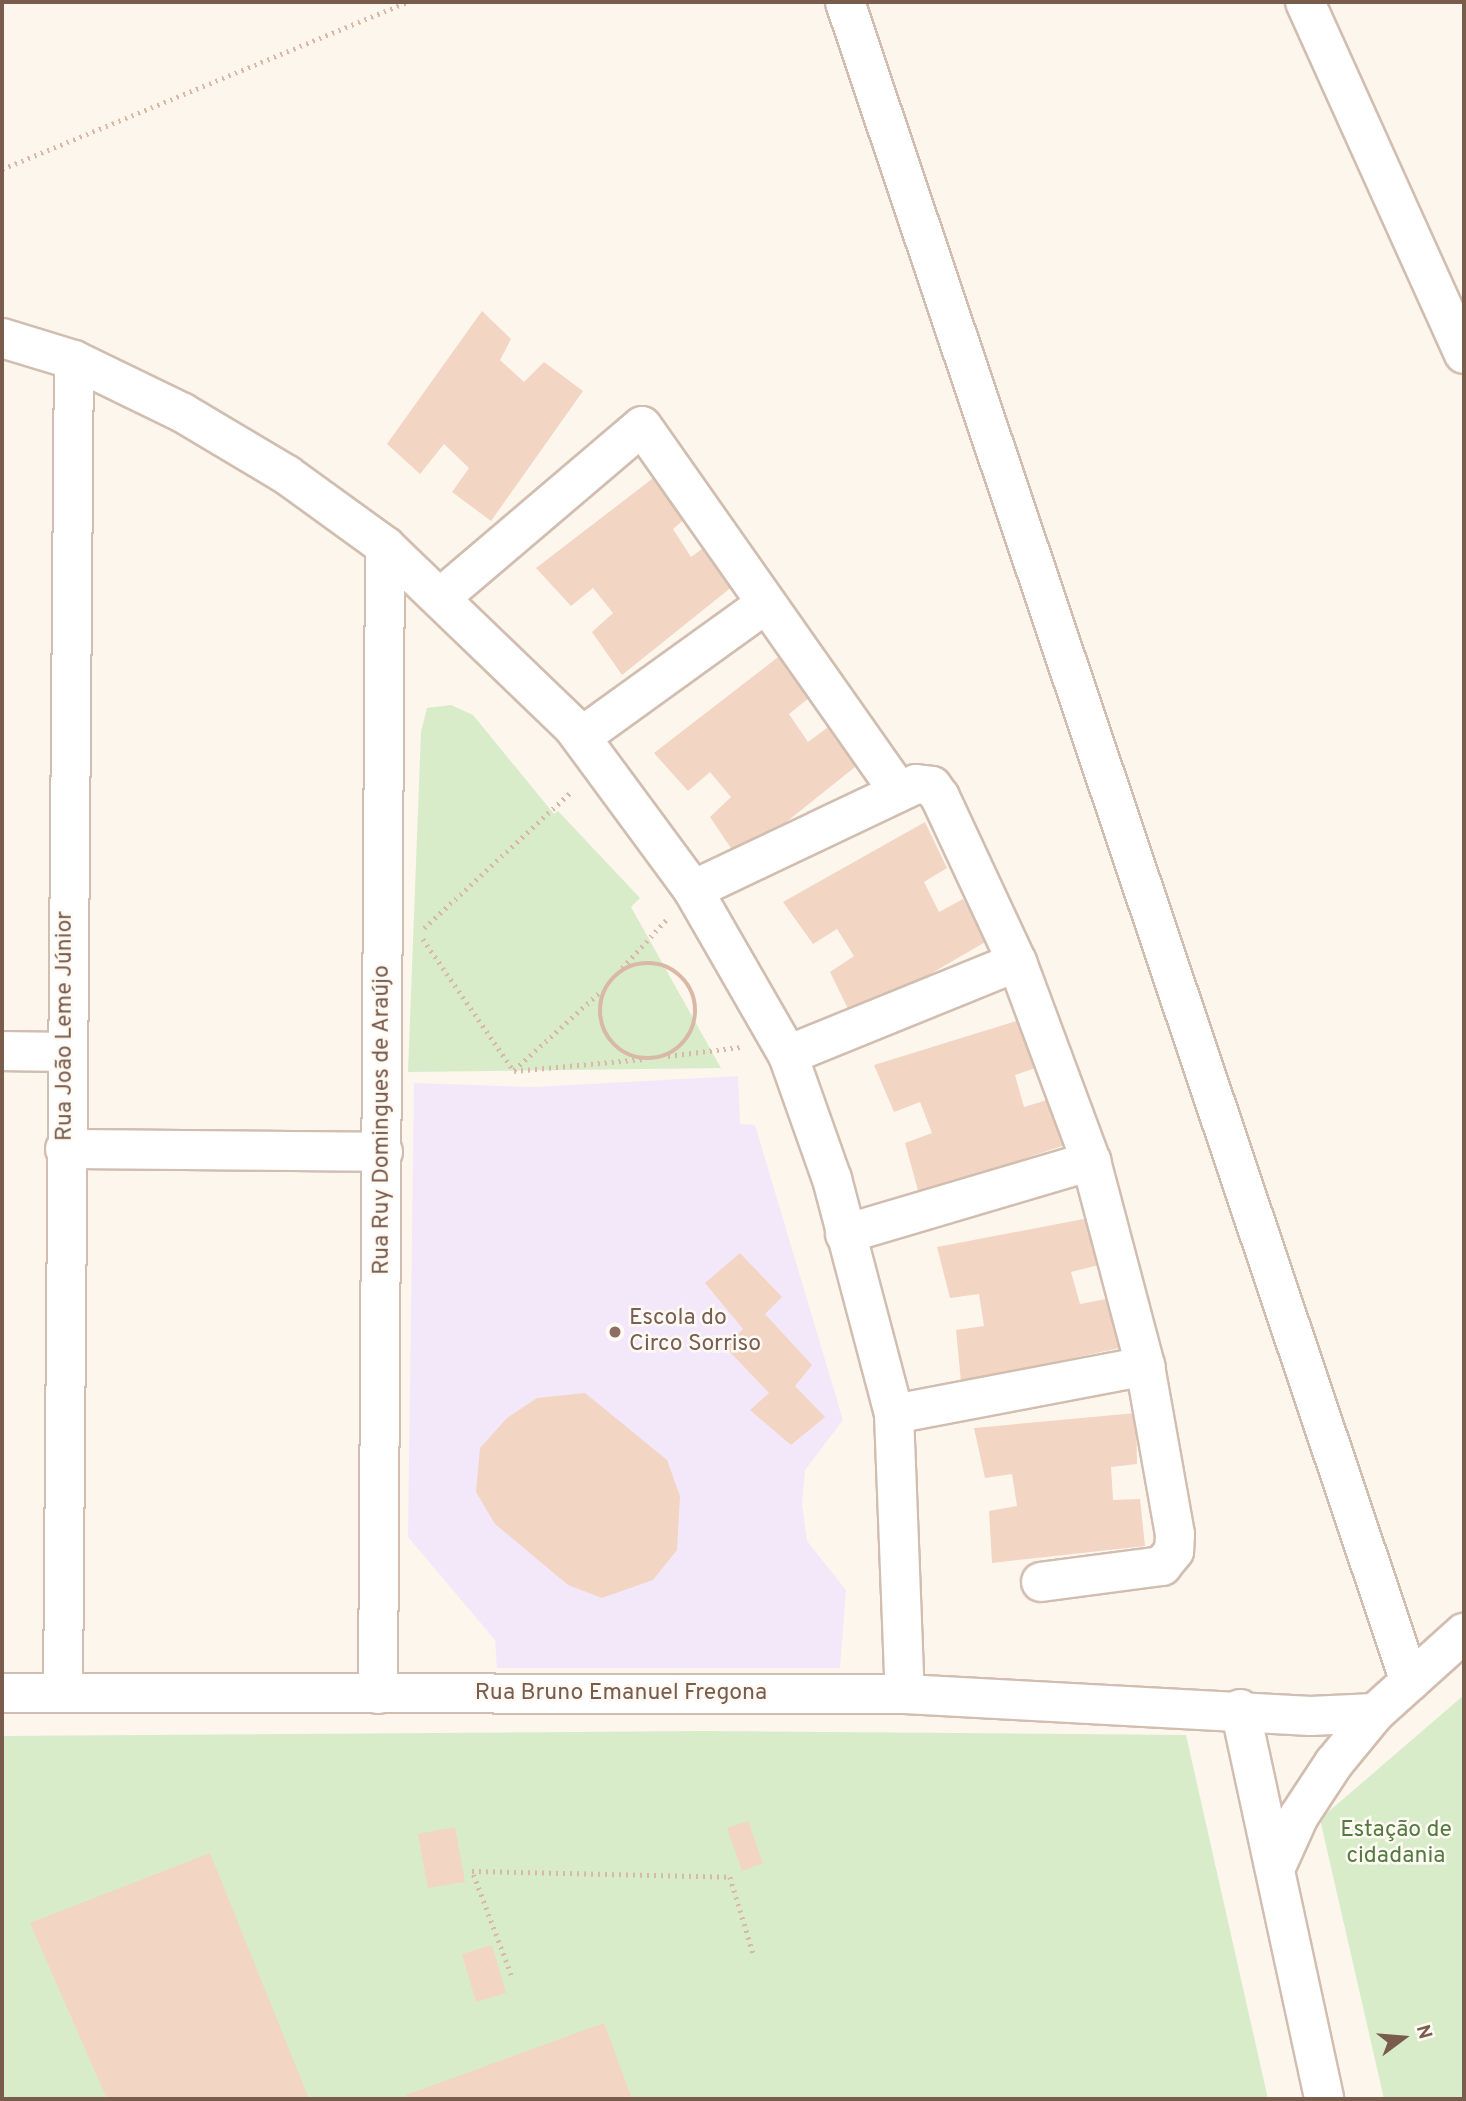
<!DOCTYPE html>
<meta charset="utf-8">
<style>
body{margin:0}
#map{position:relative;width:1466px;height:2101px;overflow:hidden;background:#fdf6ec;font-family:Overpass,sans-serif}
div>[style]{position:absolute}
.education>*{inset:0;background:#f3e8fa}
.green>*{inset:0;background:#d8ecc9}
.building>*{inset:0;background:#f3d5c3}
.path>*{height:4.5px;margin-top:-2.25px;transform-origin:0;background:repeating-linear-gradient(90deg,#d9b8a5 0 2px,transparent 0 7px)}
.path>.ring{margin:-2.25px;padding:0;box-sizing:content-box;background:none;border:4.5px solid #d9b8a5;border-radius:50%}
.roads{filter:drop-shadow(2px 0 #d1beb0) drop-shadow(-2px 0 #d1beb0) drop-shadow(0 2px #d1beb0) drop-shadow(0 -2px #d1beb0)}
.street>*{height:38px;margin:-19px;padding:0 19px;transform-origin:19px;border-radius:19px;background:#fff}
.dots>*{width:19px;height:19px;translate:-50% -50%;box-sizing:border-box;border:4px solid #fffaf3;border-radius:50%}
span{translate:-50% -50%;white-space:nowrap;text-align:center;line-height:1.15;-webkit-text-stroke:5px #fffaf3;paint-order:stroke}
.street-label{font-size:23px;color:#7a5c4d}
.education-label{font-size:23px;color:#785e54}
.left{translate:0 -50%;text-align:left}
.park-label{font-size:23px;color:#537a41}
.frame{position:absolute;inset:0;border:4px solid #7a5c4d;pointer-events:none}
.north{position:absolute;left:1368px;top:2003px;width:70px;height:70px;-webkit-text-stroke:5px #fffaf3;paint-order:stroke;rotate:74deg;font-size:19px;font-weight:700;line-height:28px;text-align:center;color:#7a5c4d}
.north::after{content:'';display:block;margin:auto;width:24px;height:32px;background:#7a5c4d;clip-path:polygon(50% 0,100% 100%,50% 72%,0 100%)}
</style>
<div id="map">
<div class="education">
<i style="clip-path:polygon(738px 1076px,740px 1124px,755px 1125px,843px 1420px,805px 1470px,802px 1504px,807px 1541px,846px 1590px,840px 1668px,497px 1668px,495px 1640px,408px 1537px,414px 1083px,534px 1087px)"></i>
</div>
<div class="green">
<i style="clip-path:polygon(451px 705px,473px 715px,554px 814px,558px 811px,640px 898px,631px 907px,721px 1068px,408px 1072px,421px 732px,427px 708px)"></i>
<i style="clip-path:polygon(1464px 1695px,1464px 2099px,1384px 2099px,1320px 1819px)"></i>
<i style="clip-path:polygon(704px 1731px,1186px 1735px,1268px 2099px,2px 2099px,2px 1736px)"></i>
</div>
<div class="building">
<i style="clip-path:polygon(482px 311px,511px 339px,500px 360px,524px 382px,544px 362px,583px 391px,491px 521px,452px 492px,469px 468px,444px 444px,420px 474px,387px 444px)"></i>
<i style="clip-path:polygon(665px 469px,693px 512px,673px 529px,691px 557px,714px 540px,743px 578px,622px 675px,592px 632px,613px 613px,593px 588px,571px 606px,536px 568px)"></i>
<i style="clip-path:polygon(782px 654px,810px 697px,789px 714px,808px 742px,831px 725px,860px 763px,739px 860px,710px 817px,731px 797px,710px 772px,688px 791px,654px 753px)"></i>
<i style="clip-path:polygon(925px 822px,947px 868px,924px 882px,939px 912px,963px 899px,987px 941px,853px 1019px,830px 972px,854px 956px,837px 929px,813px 944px,783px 902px)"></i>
<i style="clip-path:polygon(1029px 1017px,1041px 1066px,1015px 1075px,1024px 1107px,1050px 1099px,1065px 1145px,919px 1194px,905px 1143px,932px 1133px,920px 1102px,894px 1112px,874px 1065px)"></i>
<i style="clip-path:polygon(1089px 1218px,1099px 1265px,1071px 1272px,1080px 1304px,1106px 1299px,1120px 1348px,961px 1382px,956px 1330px,984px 1326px,979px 1294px,950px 1298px,937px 1247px)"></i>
<i style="clip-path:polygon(740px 1253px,782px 1297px,765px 1314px,812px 1365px,795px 1386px,825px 1417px,791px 1445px,750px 1410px,769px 1393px,725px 1347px,743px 1329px,705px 1283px)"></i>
<i style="clip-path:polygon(585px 1393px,667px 1460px,680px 1496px,677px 1550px,653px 1580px,602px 1598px,568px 1585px,495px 1524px,476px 1492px,480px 1448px,507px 1418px,537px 1398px)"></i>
<i style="clip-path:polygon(1136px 1413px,1137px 1464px,1111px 1467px,1113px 1500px,1140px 1499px,1145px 1546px,992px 1563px,989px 1511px,1017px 1506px,1012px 1474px,985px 1478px,974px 1428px)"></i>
<i style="clip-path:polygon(748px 1821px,763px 1863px,742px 1871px,727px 1828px)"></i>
<i style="clip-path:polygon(455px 1827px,465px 1882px,428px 1888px,418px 1834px)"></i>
<i style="clip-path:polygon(210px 1853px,309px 2099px,107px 2099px,30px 1923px)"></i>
<i style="clip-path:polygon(492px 1945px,506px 1993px,476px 2002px,462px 1954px)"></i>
<i style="clip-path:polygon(604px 2023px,632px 2099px,407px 2099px,406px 2095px)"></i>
</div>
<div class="path">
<i style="left:2px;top:169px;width:439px;rotate:-22.4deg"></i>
<i style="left:424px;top:928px;width:202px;rotate:-42.8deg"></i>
<i style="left:423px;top:939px;width:160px;rotate:55.4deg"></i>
<i style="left:514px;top:1071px;width:130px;rotate:-5.3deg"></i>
<i class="ring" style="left:600px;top:963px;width:91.5px;height:91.5px"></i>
<i style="left:622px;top:968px;width:65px;rotate:-47.5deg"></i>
<i style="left:668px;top:1056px;width:73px;rotate:-7.1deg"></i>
<i style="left:514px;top:1070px;width:118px;rotate:-42.2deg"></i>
<i style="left:511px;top:1975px;width:111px;rotate:-110.6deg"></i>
<i style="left:472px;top:1871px;width:258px;rotate:1.3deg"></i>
<i style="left:730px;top:1877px;width:83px;rotate:73.1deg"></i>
</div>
<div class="roads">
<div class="street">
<i style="left:845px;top:2px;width:1772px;rotate:71.41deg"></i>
<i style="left:1305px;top:2px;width:386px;rotate:65.7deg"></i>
<i style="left:2px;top:338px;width:75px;rotate:17deg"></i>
<i style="left:74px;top:360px;width:121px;rotate:25.9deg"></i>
<i style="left:183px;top:413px;width:121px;rotate:30.8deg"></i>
<i style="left:287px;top:475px;width:121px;rotate:35.9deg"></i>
<i style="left:385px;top:546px;width:261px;rotate:43.9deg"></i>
<i style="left:573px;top:727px;width:202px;rotate:53.6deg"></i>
<i style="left:693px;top:890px;width:190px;rotate:60.1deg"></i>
<i style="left:788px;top:1055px;width:132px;rotate:70.5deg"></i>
<i style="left:832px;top:1179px;width:243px;rotate:75.2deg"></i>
<i style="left:894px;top:1414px;width:280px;rotate:87.8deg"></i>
<i style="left:440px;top:598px;width:265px;rotate:-40.4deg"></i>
<i style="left:642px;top:426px;width:447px;rotate:54.9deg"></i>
<i style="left:581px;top:737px;width:226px;rotate:-35.8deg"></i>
<i style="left:693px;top:890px;width:247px;rotate:-25.4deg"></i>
<i style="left:916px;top:784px;width:16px;rotate:7deg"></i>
<i style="left:932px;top:786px;width:14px;rotate:54deg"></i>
<i style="left:940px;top:797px;width:182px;rotate:65deg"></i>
<i style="left:1017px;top:962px;width:212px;rotate:69.6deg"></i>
<i style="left:1091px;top:1161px;width:212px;rotate:75.2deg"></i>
<i style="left:1145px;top:1366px;width:171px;rotate:79.9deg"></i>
<i style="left:1175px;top:1534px;width:17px;rotate:93deg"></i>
<i style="left:1174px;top:1551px;width:19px;rotate:129deg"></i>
<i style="left:1162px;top:1566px;width:122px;rotate:172.5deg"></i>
<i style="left:2px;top:1051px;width:64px;rotate:0.9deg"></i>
<i style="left:788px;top:1055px;width:247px;rotate:-22.1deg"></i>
<i style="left:65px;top:1149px;width:318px;rotate:0.5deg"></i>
<i style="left:845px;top:1234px;width:257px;rotate:-16.5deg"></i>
<i style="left:894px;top:1414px;width:256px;rotate:-10.8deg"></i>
<i style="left:2px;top:1693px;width:903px;rotate:0.06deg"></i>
<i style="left:905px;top:1694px;width:406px;rotate:3.1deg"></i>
<i style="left:1310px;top:1716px;width:65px;rotate:-2.6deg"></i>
<i style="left:63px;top:1693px;width:1333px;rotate:-89.53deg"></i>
<i style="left:378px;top:1694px;width:1148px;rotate:-89.65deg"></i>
<i style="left:1240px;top:1709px;width:399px;rotate:77.8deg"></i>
<i style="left:1276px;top:1867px;width:56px;rotate:-65.7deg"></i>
<i style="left:1299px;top:1816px;width:64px;rotate:-56.6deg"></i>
<i style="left:1334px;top:1763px;width:65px;rotate:-50.6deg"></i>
<i style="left:1375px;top:1713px;width:120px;rotate:-42deg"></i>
</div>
</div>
<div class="dots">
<i style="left:615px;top:1332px;background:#8d6e63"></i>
</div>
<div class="street-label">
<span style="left:66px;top:1026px;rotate:-90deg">Rua João Leme Júnior</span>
<span style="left:383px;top:1120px;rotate:-90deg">Rua Ruy Domingues de Araújo</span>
<span style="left:621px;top:1694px">Rua Bruno Emanuel Fregona</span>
</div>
<div class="education-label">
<span class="left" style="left:629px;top:1332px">Escola do<br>Circo Sorriso</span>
</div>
<div class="park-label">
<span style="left:1396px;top:1844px">Estação de<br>cidadania</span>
</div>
<div class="frame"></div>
<div class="north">N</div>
</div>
